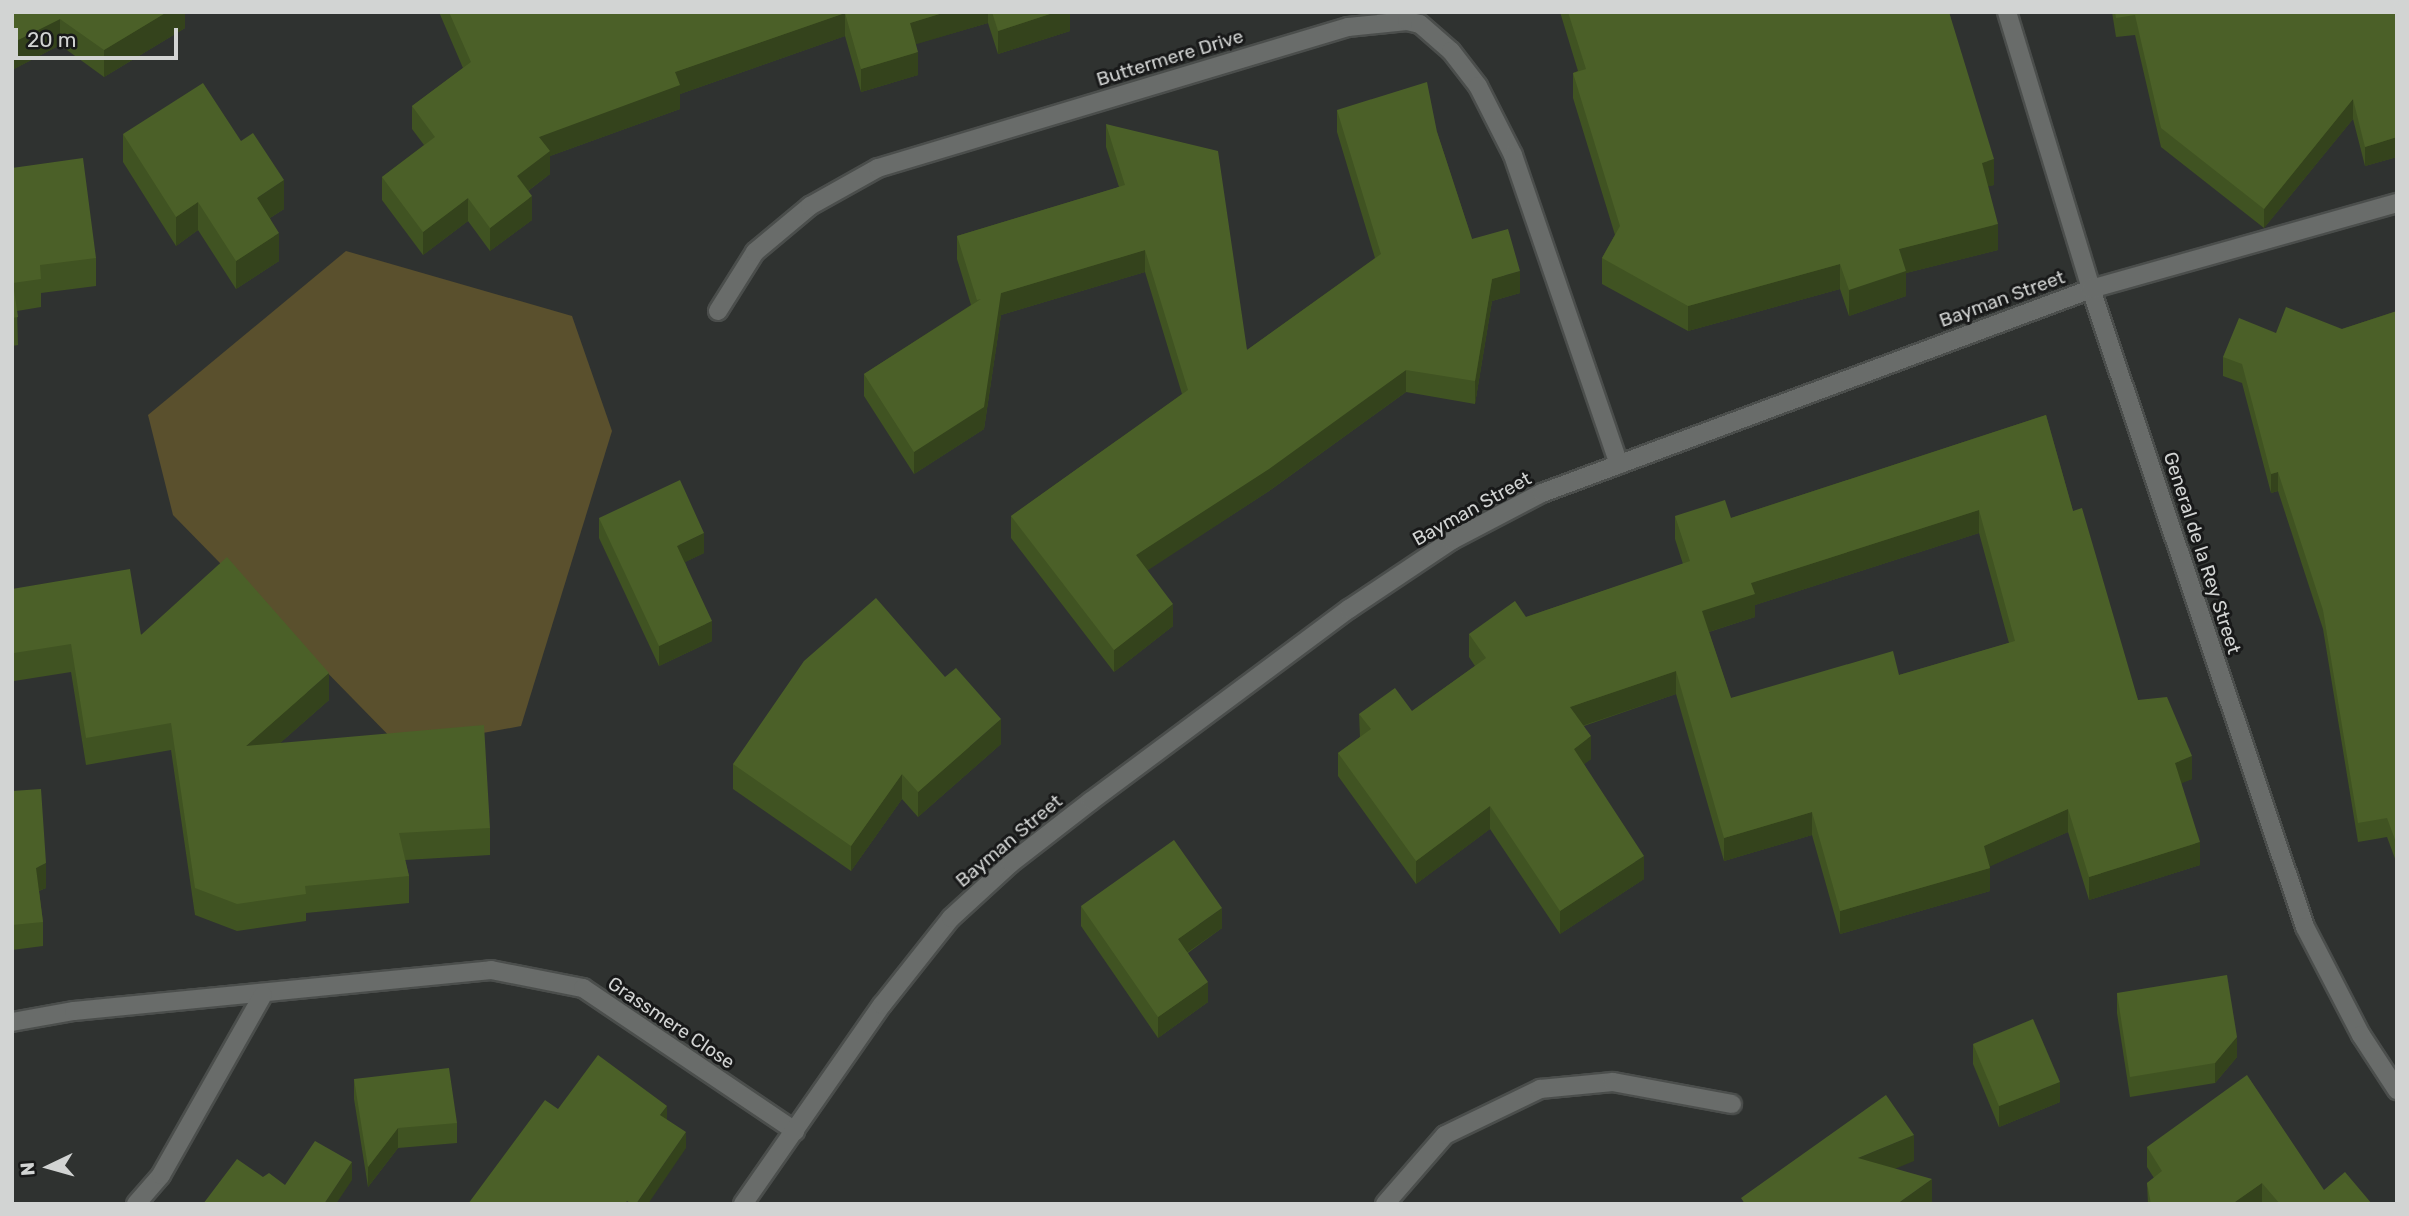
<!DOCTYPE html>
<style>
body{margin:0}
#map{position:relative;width:2409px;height:1216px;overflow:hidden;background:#2f3230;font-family:Rubik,sans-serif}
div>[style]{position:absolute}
.green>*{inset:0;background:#5a502d}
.roads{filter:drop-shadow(2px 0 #4b4e4c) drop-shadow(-2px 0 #4b4e4c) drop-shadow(0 2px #4b4e4c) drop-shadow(0 -2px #4b4e4c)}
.minor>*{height:18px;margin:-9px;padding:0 9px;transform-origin:9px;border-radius:9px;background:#696c6a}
.wall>*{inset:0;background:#405322}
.shaded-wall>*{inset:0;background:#34431c}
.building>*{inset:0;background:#4b6028}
span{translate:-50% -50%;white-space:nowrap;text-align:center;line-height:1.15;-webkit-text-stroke:6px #181919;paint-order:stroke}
.street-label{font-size:19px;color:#d2d4d3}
.frame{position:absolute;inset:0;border:14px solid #d2d4d3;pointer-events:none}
.north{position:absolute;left:14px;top:1132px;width:70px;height:70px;-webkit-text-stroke:5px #181919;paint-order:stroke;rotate:265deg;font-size:19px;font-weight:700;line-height:28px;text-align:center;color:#d2d4d3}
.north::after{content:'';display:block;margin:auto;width:24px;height:32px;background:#d2d4d3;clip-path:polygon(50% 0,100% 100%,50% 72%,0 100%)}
.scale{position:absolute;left:14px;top:28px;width:164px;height:32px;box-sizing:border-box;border:4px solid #d2d4d3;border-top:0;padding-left:9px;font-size:21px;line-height:24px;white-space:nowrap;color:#d2d4d3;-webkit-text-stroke:5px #181919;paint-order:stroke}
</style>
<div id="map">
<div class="green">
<i style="clip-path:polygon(346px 251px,572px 316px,612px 431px,521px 726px,401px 748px,173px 515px,148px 415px)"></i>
</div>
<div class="roads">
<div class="minor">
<i style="left:2007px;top:12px;width:289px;rotate:73.1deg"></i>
<i style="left:2091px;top:289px;width:673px;rotate:71.46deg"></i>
<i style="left:2305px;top:927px;width:122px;rotate:62.6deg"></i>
<i style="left:2361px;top:1035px;width:66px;rotate:56.8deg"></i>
<i style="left:718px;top:311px;width:70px;rotate:-57.9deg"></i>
<i style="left:755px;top:252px;width:72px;rotate:-39.9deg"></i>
<i style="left:810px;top:206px;width:78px;rotate:-29.2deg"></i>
<i style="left:878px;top:168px;width:491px;rotate:-16.7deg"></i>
<i style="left:1348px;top:27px;width:59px;rotate:-5.8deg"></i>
<i style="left:1407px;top:21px;width:13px;rotate:13deg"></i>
<i style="left:1420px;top:24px;width:41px;rotate:41.1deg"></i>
<i style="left:1451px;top:51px;width:44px;rotate:52.4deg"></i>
<i style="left:1478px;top:86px;width:77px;rotate:63.1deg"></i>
<i style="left:1513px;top:155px;width:327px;rotate:71.1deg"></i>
<i style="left:12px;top:1022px;width:63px;rotate:-10.1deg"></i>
<i style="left:74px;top:1011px;width:419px;rotate:-5.6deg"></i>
<i style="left:491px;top:970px;width:94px;rotate:11.1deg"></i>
<i style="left:583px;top:988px;width:256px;rotate:34deg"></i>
<i style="left:136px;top:1204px;width:38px;rotate:-49deg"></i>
<i style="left:161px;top:1175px;width:207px;rotate:-60.5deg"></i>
<i style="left:743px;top:1204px;width:243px;rotate:-55.1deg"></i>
<i style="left:882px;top:1005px;width:111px;rotate:-51.6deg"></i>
<i style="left:951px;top:918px;width:81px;rotate:-42.5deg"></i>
<i style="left:1011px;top:863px;width:101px;rotate:-37.8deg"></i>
<i style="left:1091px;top:801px;width:322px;rotate:-36.7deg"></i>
<i style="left:1349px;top:609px;width:124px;rotate:-33.8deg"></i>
<i style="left:1452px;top:540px;width:102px;rotate:-27.6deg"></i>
<i style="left:1542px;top:493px;width:586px;rotate:-20.38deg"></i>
<i style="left:2091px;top:289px;width:318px;rotate:-15.7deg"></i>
<i style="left:1385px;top:1204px;width:91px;rotate:-49deg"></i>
<i style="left:1445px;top:1135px;width:106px;rotate:-25.8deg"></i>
<i style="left:1540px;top:1089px;width:73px;rotate:-5.5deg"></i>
<i style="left:1613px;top:1082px;width:121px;rotate:10.5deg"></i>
</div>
</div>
<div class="wall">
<i style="clip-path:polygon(12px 12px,185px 12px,185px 28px,104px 77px,60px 45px,12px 70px)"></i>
<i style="clip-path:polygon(439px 12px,1070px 12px,1070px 31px,998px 54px,988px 23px,915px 44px,918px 75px,861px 92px,845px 36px,680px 94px,680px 109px,550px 156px,550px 174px,528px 191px,532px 220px,490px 251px,468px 221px,423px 255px,382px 200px,382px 177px,424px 145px,412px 129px,412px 106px,463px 68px)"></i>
<i style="clip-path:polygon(1560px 12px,1949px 12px,1994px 185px,1988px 186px,1998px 250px,1906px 273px,1906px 296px,1849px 316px,1840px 289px,1688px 331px,1602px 284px,1602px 258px,1615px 235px,1573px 98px,1573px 73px,1578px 71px)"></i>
<i style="clip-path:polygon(2112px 12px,2397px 12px,2397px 157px,2365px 166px,2353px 119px,2264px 228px,2161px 147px,2135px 35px,2116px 37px)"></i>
<i style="clip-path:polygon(1337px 110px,1437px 132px,1472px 239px,1520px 293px,1492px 301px,1475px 404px,1406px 392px,1269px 491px,1147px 570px,1173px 626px,1114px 672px,1011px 538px,1011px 516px,1182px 394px,1145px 272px,1001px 315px,984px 429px,914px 474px,864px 396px,864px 374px,971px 305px,957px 259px,957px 236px,1119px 187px,1106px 147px,1106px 124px,1247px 350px,1375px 258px,1337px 132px)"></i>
<i style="clip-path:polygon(123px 134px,284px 209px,270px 218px,279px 261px,236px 289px,198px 230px,176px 246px,123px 162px)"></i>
<i style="clip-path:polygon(12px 168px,96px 258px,96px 286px,41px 293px,41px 307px,17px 311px,18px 345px,12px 346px)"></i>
<i style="clip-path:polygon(2397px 311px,2397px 864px,2387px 837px,2358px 842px,2323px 629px,2278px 491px,2271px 493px,2242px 383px,2223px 376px,2223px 357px,2276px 333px,2342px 329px)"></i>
<i style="clip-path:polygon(evenodd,2046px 415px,2073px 511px,2138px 700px,2192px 779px,2181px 783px,2200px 865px,2089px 900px,2068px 832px,1990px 866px,1990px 891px,1840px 934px,1812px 835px,1724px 861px,1676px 694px,1584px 726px,1591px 759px,1584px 764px,1644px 879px,1560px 934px,1490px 829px,1416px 884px,1338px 776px,1338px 753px,1360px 737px,1359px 714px,1412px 711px,1475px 666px,1469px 657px,1469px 634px,1526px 617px,1683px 564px,1675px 539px,1675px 516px,1731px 518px,2046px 415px,1979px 533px,2009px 643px,1899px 675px,1731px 698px,1709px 632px,1755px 617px,1755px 605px,1979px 533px)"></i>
<i style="clip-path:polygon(599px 518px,704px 553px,685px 562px,712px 641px,659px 666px,599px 538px)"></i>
<i style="clip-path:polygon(12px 589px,329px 700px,280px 743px,490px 828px,490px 855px,405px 860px,409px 876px,409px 903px,306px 913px,306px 921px,237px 931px,195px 915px,171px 750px,86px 765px,71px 672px,14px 681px,12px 668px)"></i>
<i style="clip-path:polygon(1001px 744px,918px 817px,902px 799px,851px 871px,733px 789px,733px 764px)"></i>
<i style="clip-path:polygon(12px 791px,46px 888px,39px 891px,43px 922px,43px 946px,12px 950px)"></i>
<i style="clip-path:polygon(1081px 906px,1222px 928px,1188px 953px,1208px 1002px,1158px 1038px,1081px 926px)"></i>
<i style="clip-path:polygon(2117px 993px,2237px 1057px,2215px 1083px,2130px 1097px,2117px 1013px)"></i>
<i style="clip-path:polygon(1973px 1044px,2060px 1102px,1999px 1127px,1973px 1064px)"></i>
<i style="clip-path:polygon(354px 1079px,457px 1123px,457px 1143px,398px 1148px,368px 1187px,354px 1099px)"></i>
<i style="clip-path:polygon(2147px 1147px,2372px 1204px,2263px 1204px,2262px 1203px,2260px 1204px,2148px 1204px,2147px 1183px,2154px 1178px,2147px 1167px)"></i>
</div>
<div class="shaded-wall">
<i style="clip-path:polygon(167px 12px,185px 12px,185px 28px,104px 77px,104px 50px)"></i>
<i style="clip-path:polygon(946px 12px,988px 12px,988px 23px,910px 46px,910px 23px)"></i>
<i style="clip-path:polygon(1056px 12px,1070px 12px,1070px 31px,998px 54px,998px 31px)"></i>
<i style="clip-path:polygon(845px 13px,845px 36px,680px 94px,680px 109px,550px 156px,550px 174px,517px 199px,517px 176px,539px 137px,675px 72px)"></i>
<i style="clip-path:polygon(60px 19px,60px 45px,12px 70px,12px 43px)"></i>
<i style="clip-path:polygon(918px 52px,918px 75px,861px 92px,861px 69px)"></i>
<i style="clip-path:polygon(2353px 99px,2353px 119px,2264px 228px,2264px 209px)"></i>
<i style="clip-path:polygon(2397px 137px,2397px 157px,2365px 166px,2365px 147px)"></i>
<i style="clip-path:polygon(1994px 159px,1994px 185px,1982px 188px,1982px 163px)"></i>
<i style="clip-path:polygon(284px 180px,284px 209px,257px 226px,257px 198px)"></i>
<i style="clip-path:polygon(532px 196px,532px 220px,490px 251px,490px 228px)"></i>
<i style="clip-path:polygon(468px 198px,468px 221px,423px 255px,423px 232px)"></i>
<i style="clip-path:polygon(198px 202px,198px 230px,176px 246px,176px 217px)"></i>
<i style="clip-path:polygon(1998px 224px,1998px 250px,1906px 273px,1906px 296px,1849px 316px,1849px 290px,1899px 249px)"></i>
<i style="clip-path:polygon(279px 233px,279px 261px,236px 289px,236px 261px)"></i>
<i style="clip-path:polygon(1145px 250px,1145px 272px,1001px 315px,984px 429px,914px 474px,914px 452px,1001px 293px)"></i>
<i style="clip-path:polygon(1840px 264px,1840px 289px,1688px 331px,1688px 306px)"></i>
<i style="clip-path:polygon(1520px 271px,1520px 293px,1492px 301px,1475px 404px,1475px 381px,1492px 279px)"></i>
<i style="clip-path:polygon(1406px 370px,1406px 392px,1269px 491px,1136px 578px,1136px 555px)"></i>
<i style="clip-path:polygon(2278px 472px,2278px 491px,2271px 493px,2271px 474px)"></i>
<i style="clip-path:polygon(1979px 510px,1979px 533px,1755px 605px,1755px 617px,1702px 634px,1702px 611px,1751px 583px)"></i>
<i style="clip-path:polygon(704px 533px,704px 553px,677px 566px,677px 546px)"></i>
<i style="clip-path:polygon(1173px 604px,1173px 626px,1114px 672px,1114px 650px)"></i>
<i style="clip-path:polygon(712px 621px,712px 641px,659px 666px,659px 646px)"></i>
<i style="clip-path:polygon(1676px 671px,1676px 694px,1570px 730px,1570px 707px)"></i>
<i style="clip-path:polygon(329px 673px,329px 700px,246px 773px,246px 746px)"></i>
<i style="clip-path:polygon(1001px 719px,1001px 744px,918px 817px,918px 792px)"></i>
<i style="clip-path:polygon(1591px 736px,1591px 759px,1574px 772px,1574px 749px)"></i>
<i style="clip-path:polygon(2192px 756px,2192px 779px,2175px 786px,2175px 763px)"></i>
<i style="clip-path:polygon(902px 774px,902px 799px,851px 871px,851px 846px)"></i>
<i style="clip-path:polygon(1490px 806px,1490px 829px,1416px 884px,1416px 861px)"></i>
<i style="clip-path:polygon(2068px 809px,2068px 832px,1984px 869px,1984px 846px)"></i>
<i style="clip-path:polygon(1812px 812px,1812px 835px,1724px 861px,1724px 838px)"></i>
<i style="clip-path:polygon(2200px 842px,2200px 865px,2089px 900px,2089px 877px)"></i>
<i style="clip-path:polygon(1644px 856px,1644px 879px,1560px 934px,1560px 911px)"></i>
<i style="clip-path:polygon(46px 863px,46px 888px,36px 892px,36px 868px)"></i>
<i style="clip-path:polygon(1990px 868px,1990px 891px,1840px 934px,1840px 911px)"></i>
<i style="clip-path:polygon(1222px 908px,1222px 928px,1178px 959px,1178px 939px)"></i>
<i style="clip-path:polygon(1208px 982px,1208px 1002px,1158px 1038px,1158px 1017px)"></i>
<i style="clip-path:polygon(2237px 1037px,2237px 1057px,2215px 1083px,2215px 1063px)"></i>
<i style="clip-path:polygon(2060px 1082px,2060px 1102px,1999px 1127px,1999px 1106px)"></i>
<i style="clip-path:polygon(667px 1106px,667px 1123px,660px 1115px)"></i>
<i style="clip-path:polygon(398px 1128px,398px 1148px,368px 1187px,368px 1167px)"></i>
<i style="clip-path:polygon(686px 1132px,686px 1148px,648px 1204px,636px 1204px)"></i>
<i style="clip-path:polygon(1914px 1135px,1914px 1161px,1858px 1184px,1858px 1158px)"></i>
<i style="clip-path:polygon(352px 1162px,352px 1180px,336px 1204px,324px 1204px)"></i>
<i style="clip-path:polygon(1932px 1179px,1932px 1204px,1897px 1204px)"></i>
<i style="clip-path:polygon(2262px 1183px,2262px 1203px,2260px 1204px,2232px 1204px)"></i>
</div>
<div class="building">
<i style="clip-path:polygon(12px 12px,167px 12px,104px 50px,60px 19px,12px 43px)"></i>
<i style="clip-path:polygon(449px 12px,946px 12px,910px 23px,918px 52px,861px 69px,845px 13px,675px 72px,680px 85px,539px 137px,550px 151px,517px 176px,532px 196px,490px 228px,468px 198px,423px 232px,382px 177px,435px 137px,412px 106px,471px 62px)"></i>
<i style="clip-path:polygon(992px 12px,1056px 12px,998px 31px)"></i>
<i style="clip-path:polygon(1568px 12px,1949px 12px,1994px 159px,1982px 163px,1998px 224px,1899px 249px,1906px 271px,1849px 290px,1840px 264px,1688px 306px,1602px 258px,1620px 226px,1573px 73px,1586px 69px)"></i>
<i style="clip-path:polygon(2115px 12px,2397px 12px,2397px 137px,2365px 147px,2353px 99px,2264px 209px,2161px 128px,2135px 15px,2116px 18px)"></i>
<i style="clip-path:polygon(1427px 82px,1437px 132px,1472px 239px,1508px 229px,1520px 271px,1492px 279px,1475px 381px,1406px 370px,1269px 469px,1136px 555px,1173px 604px,1114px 650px,1011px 516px,1188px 390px,1145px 250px,1001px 293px,984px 407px,914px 452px,864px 374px,981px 299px,977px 300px,957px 236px,1125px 185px,1106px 124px,1218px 151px,1247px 350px,1381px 254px,1337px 110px)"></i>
<i style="clip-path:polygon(203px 83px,241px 141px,253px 133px,284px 180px,257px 198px,279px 233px,236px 261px,198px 202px,176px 217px,123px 134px)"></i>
<i style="clip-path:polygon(83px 158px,96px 258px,40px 265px,41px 279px,13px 283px,18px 317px,12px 318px,12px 168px)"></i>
<i style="clip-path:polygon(2286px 307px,2342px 329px,2397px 311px,2397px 845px,2387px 818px,2358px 823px,2323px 610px,2278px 472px,2271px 474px,2242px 364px,2223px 357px,2239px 318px,2276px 333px)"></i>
<i style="clip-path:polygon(evenodd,2046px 415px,2073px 511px,2082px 508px,2138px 700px,2167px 697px,2192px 756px,2175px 763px,2200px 842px,2089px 877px,2068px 809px,1984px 846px,1990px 868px,1840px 911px,1812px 812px,1724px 838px,1676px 671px,1570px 707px,1591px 736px,1574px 749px,1644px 856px,1560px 911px,1490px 806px,1416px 861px,1338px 753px,1371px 729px,1359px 714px,1395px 688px,1412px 711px,1486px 658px,1469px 634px,1515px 601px,1526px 617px,1690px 561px,1675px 516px,1725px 500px,1731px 518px,2046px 415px,1979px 510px,2015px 641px,1899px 675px,1893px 651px,1731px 698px,1702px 611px,1755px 594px,1751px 583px,1979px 510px)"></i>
<i style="clip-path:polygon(680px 480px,704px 533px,677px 546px,712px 621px,659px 646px,599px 518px)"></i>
<i style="clip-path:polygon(227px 557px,329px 673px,246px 746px,484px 725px,490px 828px,399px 833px,409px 876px,305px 886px,306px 894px,237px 904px,195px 888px,171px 723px,86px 738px,71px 644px,14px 653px,12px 641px,12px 589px,130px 569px,141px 635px)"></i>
<i style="clip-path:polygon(876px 598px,945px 677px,956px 668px,1001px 719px,918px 792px,902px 774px,851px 846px,733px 764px,804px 661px)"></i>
<i style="clip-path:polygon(41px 789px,46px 863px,36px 868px,43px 922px,12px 925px,12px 791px)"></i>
<i style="clip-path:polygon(1174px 840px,1222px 908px,1178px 939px,1208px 982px,1158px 1017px,1081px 906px)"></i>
<i style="clip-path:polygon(2227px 975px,2237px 1037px,2215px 1063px,2130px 1077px,2117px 993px)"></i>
<i style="clip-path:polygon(2033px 1019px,2060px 1082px,1999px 1106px,1973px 1044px)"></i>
<i style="clip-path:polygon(598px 1055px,667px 1106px,660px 1115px,686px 1132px,636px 1204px,631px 1204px,627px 1201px,625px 1204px,468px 1204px,545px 1100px,558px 1109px)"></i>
<i style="clip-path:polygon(449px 1068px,457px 1123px,398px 1128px,368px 1167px,354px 1079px)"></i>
<i style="clip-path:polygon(2247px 1075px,2324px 1190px,2345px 1172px,2372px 1204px,2280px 1204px,2262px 1183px,2232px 1204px,2151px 1204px,2147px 1183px,2162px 1171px,2147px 1147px)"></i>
<i style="clip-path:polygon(1886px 1095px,1914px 1135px,1858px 1158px,1932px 1179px,1897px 1204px,1745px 1204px,1741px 1198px)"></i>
<i style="clip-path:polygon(315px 1141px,352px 1162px,324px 1204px,203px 1204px,237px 1159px,263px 1177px,269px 1173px,285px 1185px)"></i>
</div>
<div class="street-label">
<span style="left:1170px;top:58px;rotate:-17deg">Buttermere Drive</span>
<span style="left:2002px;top:299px;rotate:-20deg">Bayman Street</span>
<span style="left:1472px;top:509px;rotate:-29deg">Bayman Street</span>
<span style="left:2202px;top:553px;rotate:72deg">General de la Rey Street</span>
<span style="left:1009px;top:841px;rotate:-40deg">Bayman Street</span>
<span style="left:671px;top:1023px;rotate:34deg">Grassmere Close</span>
</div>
<div class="frame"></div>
<div class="north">N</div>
<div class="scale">20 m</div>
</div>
